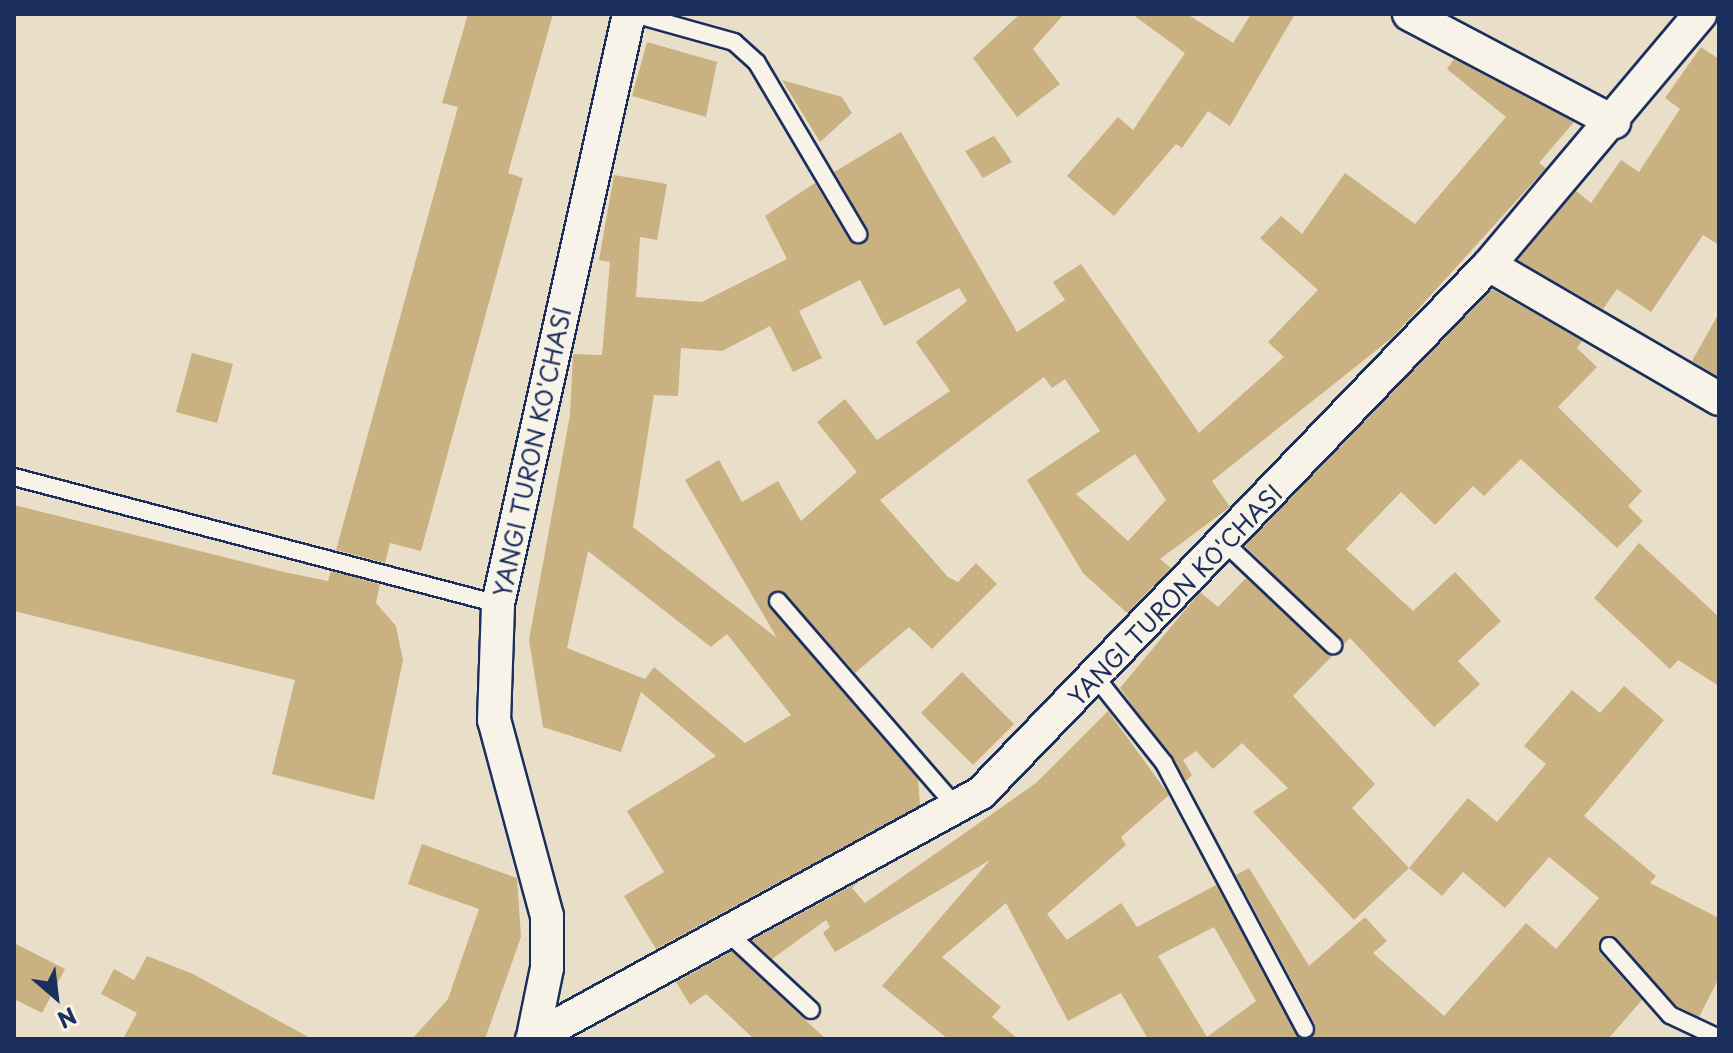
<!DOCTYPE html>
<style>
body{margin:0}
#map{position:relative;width:1733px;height:1053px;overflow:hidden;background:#e9dfc9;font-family:"Playpen Sans",sans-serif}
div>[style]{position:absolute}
.building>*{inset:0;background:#c9b181}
.roads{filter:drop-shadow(2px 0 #1b2f5e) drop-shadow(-2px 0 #1b2f5e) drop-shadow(0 2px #1b2f5e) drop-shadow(0 -2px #1b2f5e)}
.lane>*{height:16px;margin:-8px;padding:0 8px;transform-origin:8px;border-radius:8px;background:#f7f3e8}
.street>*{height:32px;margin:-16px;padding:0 16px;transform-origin:16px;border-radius:16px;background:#f7f3e8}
span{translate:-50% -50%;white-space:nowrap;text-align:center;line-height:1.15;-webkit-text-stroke:6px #f7f3e8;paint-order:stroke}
.street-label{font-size:24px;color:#1b2f5e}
.frame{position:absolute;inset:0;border:16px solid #1b2f5e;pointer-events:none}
.north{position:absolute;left:16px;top:957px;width:80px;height:80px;-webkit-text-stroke:6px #f7f3e8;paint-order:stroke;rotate:152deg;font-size:22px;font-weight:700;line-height:32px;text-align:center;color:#1b2f5e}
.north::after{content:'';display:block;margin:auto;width:28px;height:36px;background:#1b2f5e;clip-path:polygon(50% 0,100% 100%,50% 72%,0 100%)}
</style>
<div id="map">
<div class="building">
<i style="clip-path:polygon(468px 14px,553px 14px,508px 173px,523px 178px,421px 551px,390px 543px,385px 563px,336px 550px,458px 107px,442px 103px)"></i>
<i style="clip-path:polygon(1020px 14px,1064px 14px,1033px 49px,1060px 84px,1017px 117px,973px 58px)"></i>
<i style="clip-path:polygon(1132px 14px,1187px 14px,1233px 43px,1251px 14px,1295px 14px,1230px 126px,1208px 111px,1182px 148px,1176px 144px,1114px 216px,1067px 176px,1118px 117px,1133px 130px,1185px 53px)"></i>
<i style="clip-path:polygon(647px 42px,717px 62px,706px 117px,632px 96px)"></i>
<i style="clip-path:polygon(1701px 47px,1719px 59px,1719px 245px,1703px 235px,1651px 312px,1617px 289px,1603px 309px,1518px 260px,1576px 191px,1591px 203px,1621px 160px,1639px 172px,1680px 109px,1665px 98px)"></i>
<i style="clip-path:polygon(evenodd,1454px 59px,1574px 122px,1539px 163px,1546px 168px,1393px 337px,1212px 481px,1230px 507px,1160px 559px,1171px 568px,1127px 613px,1083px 573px,1027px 480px,1100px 431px,1065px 379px,1052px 388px,1044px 377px,880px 500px,948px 577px,958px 582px,976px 563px,997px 584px,932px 649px,909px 627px,855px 673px,786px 594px,770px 593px,770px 608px,918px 779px,920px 805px,656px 949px,624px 896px,664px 872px,627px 811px,716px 756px,641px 692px,621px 752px,543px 727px,529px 640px,570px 415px,573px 354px,602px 355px,610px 262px,599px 260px,614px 175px,667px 184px,657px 240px,640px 237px,636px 297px,702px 302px,787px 259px,765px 216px,815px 183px,849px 240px,864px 243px,867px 228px,834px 172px,901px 132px,1017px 332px,1065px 300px,1053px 282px,1081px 264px,1199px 433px,1284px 357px,1268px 342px,1318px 290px,1260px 238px,1281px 216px,1302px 234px,1345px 173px,1415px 224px,1506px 117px,1447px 69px,1454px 59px,860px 280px,884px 326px,959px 288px,967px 301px,916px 342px,950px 391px,877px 440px,845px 399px,817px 422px,857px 472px,801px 521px,778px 481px,742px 502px,719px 460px,685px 480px,777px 638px,633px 527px,654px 395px,678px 396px,681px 348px,722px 351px,770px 326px,793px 372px,822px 358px,799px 311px,860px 280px,1454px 59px,1135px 454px,1166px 500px,1128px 541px,1076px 494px,1135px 454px,1454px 59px,588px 551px,711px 647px,727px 634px,791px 715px,745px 743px,654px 667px,645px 679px,567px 648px,588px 551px)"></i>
<i style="clip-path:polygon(782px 80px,842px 97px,852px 113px,820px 142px)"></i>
<i style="clip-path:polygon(994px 136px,1012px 162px,983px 178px,965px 151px)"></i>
<i style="clip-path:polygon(1492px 289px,1582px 341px,1577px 348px,1597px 367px,1558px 407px,1642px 491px,1628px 506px,1643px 521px,1617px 548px,1521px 459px,1484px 496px,1473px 486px,1435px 525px,1401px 492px,1346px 549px,1413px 611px,1455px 572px,1501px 621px,1458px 661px,1480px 684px,1434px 727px,1350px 638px,1344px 644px,1245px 546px)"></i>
<i style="clip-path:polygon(1719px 313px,1719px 377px,1692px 361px)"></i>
<i style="clip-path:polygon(192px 353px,233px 364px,217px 423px,176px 412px)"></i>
<i style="clip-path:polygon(14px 505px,284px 572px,328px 581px,331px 571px,380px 584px,376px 603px,396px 626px,403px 660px,374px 800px,272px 774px,295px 680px,14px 611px)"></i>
<i style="clip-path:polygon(1639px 543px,1719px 617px,1719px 686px,1678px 660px,1670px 669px,1594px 598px)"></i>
<i style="clip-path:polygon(1246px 578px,1332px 656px,1293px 696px,1375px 784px,1352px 808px,1409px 868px,1354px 920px,1253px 812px,1288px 788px,1242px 743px,1213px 769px,1196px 751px,1183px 760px,1192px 775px,1186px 781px,1120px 688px,1200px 592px,1218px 607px)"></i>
<i style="clip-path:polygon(962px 672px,1014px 724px,973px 765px,921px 713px)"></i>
<i style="clip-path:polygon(1624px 686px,1664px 720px,1584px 816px,1656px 876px,1650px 883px,1719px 918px,1719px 978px,1699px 1017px,1677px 1006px,1608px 935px,1600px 953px,1642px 1000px,1608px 1039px,1309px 1039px,1315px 1024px,1236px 875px,1249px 868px,1309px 966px,1365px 917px,1387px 941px,1373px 953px,1444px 1016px,1526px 923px,1556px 949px,1599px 898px,1549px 857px,1505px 908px,1463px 872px,1442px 896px,1409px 868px,1468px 798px,1497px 822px,1546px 764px,1524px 746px,1572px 690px,1600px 713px)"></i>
<i style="clip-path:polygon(evenodd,1108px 711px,1169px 795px,1121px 837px,1126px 845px,1047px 914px,1067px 940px,1121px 903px,1137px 927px,1216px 885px,1301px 1039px,1148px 1039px,1121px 993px,1068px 1021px,1006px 903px,942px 957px,1001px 1007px,992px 1017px,1018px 1039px,948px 1039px,882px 986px,990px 860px,835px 952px,823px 933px,830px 927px,826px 920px,772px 959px,752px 940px,857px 883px,852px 888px,865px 903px,1036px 783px,1108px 711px,1214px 927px,1256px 1001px,1207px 1037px,1158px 956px,1214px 927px)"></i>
<i style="clip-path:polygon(422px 844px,517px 878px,521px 937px,485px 1039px,412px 1039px,448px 999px,479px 909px,408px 884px)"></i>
<i style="clip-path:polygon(14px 943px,65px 969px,42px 1013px,14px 999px)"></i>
<i style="clip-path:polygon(732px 951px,804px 1019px,826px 1039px,754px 1039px,706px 994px,690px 1005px,676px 982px)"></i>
<i style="clip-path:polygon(147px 956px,193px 974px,312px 1039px,123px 1039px,137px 1013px,101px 994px,114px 969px,134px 980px)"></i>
</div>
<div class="roads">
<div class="lane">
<i style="left:634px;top:14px;width:104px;rotate:15.6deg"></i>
<i style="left:734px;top:42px;width:31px;rotate:42deg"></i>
<i style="left:757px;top:63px;width:199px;rotate:59.4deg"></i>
<i style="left:14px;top:477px;width:500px;rotate:14.7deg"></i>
<i style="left:1225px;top:543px;width:149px;rotate:43.4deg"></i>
<i style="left:778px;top:601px;width:274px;rotate:49.1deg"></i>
<i style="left:1098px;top:680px;width:106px;rotate:51.5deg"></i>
<i style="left:1164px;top:763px;width:301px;rotate:62.1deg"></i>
<i style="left:728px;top:933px;width:113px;rotate:42.9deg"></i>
<i style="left:1609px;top:946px;width:92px;rotate:48.5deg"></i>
<i style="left:1670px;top:1015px;width:54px;rotate:25.1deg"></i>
</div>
<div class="street">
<i style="left:1409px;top:14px;width:232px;rotate:27.8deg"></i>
<i style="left:1489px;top:265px;width:266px;rotate:30.2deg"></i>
<i style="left:534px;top:1032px;width:65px;rotate:-78.5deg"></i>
<i style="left:547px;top:968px;width:52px;rotate:-90deg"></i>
<i style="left:547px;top:916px;width:203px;rotate:-105.1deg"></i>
<i style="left:494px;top:720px;width:116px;rotate:-88deg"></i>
<i style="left:498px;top:604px;width:604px;rotate:-77.48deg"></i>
<i style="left:532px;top:1039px;width:512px;rotate:-28.72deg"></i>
<i style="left:981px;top:793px;width:733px;rotate:-46.11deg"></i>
<i style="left:1489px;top:265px;width:328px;rotate:-49.9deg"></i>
</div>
</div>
<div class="street-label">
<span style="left:532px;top:452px;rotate:-78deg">YANGI TURON KO'CHASI</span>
<span style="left:1175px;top:595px;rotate:-46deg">YANGI TURON KO'CHASI</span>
</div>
<div class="frame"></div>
<div class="north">N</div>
</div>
